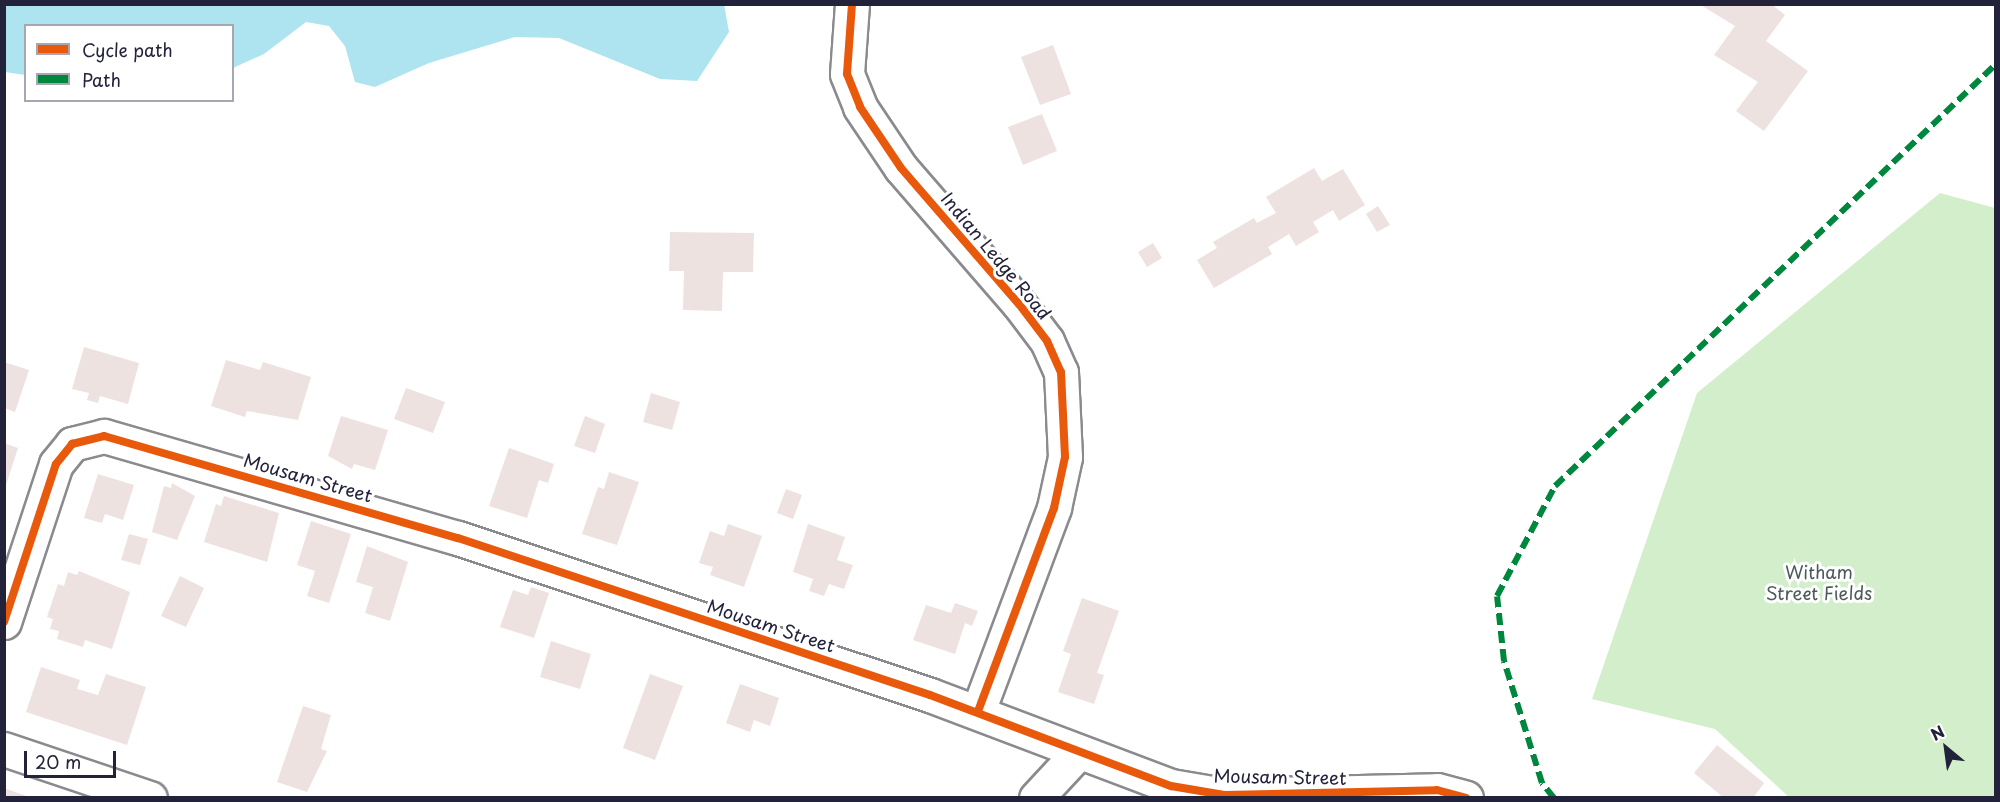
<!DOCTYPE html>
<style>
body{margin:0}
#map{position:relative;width:2000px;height:802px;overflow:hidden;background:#fff;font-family:"Playpen Sans",sans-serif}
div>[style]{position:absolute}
.green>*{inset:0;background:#d2eecb}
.water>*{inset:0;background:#ade4f0}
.building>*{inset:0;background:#ede2e0}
.roads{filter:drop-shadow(2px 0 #8a8a8f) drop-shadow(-2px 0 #8a8a8f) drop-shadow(0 2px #8a8a8f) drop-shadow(0 -2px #8a8a8f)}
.minor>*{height:33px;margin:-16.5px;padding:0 16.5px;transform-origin:16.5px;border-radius:16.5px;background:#fff}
.quiet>*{height:6px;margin-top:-3px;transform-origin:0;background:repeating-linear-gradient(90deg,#00873e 0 12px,transparent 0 18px)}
.cycleway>*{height:8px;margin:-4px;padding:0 4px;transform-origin:4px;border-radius:4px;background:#e8590c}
span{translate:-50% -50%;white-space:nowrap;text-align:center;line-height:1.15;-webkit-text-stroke:6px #fff;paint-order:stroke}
.street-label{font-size:18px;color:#22223b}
.park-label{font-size:18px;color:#4c5b5a}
.frame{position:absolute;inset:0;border:6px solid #22223b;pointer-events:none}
.legend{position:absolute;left:24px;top:24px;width:210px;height:78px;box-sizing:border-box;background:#fff;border:2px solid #a7a7b1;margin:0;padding:8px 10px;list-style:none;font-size:18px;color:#22223b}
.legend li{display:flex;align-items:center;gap:12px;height:30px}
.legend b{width:30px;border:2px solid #a7a7b1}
.north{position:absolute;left:1916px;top:718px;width:60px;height:60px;-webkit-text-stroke:4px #fff;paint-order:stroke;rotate:331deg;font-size:16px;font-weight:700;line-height:24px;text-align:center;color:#22223b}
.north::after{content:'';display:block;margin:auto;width:21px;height:27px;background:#22223b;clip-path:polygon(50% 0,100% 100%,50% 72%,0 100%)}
.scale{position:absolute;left:24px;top:751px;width:92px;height:27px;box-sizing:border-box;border:3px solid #22223b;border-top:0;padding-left:8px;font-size:18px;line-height:21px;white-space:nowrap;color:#22223b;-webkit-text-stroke:4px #fff;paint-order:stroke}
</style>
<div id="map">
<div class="green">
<i style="clip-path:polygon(1940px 193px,1995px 208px,1995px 797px,1789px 797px,1715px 729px,1592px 699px,1697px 393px)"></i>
</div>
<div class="water">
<i style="clip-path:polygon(724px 4px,729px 32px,697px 81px,660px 79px,559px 38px,515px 37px,429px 63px,375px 87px,355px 82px,345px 46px,329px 26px,306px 22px,264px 54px,233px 68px,232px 26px,26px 26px,25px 75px,5px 72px,5px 5px)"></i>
</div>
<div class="building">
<i style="clip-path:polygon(1699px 4px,1771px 4px,1785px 15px,1766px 41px,1808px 71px,1764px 131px,1736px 111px,1758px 82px,1714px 55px,1735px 26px)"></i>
<i style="clip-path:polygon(1053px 45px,1071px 94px,1040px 105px,1021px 57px)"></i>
<i style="clip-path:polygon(1042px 114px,1057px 151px,1023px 165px,1008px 127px)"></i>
<i style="clip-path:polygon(1314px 168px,1322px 181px,1343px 169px,1365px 205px,1339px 221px,1333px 210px,1313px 222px,1319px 232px,1296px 246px,1289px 234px,1268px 247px,1272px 254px,1214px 288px,1197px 260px,1217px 248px,1213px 242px,1254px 218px,1257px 223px,1276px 213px,1266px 197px)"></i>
<i style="clip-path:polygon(1378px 206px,1390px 225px,1377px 232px,1366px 214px)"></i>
<i style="clip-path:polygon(670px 232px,754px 233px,753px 272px,723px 272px,722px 311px,683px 310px,684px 271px,669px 271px)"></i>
<i style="clip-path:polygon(1153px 243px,1162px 258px,1147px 267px,1138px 252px)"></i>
<i style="clip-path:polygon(84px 347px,139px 363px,128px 404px,100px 396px,98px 403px,87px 400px,89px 393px,72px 389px)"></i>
<i style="clip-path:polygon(226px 360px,260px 370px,263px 362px,311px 377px,298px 420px,247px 411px,245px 417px,211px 406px)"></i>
<i style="clip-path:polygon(4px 362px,29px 370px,15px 412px,4px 408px)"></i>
<i style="clip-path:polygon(406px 388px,445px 402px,433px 433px,394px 419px)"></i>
<i style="clip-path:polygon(651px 393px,680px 402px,672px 430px,643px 422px)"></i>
<i style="clip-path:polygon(341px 416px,388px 430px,375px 470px,354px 464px,352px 469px,328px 456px)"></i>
<i style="clip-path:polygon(585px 416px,605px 424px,595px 453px,574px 446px)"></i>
<i style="clip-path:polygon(4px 443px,18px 448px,5px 488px,4px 488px)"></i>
<i style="clip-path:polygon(509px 448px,554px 464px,548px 483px,539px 480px,527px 518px,489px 506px)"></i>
<i style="clip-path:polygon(609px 472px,639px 482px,617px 545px,582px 534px,598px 487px,604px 489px)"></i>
<i style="clip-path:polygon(98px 474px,134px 485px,123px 520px,105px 514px,102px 523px,84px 518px)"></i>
<i style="clip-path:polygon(172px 483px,195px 496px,177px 540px,152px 532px,164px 486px,171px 488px)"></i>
<i style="clip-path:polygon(786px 489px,802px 495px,793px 519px,777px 513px)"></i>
<i style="clip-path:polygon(224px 496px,279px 513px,267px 562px,204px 542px,216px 504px,221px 506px)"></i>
<i style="clip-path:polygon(311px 521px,351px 534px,329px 603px,307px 596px,315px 571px,297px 565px)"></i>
<i style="clip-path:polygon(728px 524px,762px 536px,744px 587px,710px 575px,713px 567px,699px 563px,710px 531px,724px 536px)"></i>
<i style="clip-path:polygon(808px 524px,845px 537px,837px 560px,853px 565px,844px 589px,829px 584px,824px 596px,809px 591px,813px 579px,793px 572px)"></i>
<i style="clip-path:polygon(129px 534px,148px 539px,140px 565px,121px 560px)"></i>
<i style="clip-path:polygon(367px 546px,408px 562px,390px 621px,365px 613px,373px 587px,356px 582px)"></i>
<i style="clip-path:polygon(79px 571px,130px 592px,112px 649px,85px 640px,83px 647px,57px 639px,59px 631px,50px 629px,53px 619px,47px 617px,58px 584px,64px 586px,68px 572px,77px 575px)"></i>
<i style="clip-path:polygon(180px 576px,204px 588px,186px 627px,161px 616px)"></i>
<i style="clip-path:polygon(531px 587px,549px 593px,534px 638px,500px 627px,513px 590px,528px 595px)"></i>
<i style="clip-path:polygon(1082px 598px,1119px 611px,1097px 673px,1104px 675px,1094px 704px,1058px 692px,1071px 654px,1063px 651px)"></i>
<i style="clip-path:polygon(955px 603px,978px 611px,972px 626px,965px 623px,955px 654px,913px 640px,926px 605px,951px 613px)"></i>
<i style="clip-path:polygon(551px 641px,591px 654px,580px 689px,540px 677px)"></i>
<i style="clip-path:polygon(41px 667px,80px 680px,77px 689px,98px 695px,106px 674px,146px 687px,127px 745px,26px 712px)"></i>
<i style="clip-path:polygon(650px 674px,683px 686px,655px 760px,623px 748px)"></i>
<i style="clip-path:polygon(740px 684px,779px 698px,770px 726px,754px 720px,750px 732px,726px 723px)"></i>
<i style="clip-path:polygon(303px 706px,331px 715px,321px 749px,327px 751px,307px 792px,277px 782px)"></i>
<i style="clip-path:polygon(1717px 745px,1764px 783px,1753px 798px,1724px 798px,1694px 773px)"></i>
<i style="clip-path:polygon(4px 788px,29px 797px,29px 798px,4px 798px)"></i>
</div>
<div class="roads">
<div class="minor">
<i style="left:852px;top:4px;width:70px;rotate:94.1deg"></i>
<i style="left:847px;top:74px;width:35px;rotate:68deg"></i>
<i style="left:860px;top:107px;width:73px;rotate:56.1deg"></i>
<i style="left:901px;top:168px;width:180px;rotate:49.1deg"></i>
<i style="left:1019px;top:304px;width:46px;rotate:52.9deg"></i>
<i style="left:1047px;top:341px;width:34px;rotate:66deg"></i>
<i style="left:1061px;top:372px;width:85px;rotate:87.3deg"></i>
<i style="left:1065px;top:457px;width:52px;rotate:102.2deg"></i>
<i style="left:1054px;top:508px;width:217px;rotate:110.5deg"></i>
<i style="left:4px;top:622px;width:166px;rotate:-71.8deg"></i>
<i style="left:56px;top:464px;width:26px;rotate:-51deg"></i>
<i style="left:72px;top:444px;width:33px;rotate:-14deg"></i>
<i style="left:104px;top:436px;width:368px;rotate:16.1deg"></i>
<i style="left:458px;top:538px;width:497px;rotate:18.4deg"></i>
<i style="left:930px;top:695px;width:258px;rotate:20.7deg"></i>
<i style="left:1171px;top:786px;width:54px;rotate:9.6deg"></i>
<i style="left:1224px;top:795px;width:213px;rotate:-1.3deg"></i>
<i style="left:1437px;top:790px;width:30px;rotate:15deg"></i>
<i style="left:4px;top:749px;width:154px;rotate:18.6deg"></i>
<i style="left:1036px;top:798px;width:60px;rotate:-47deg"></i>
</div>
</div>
<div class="quiet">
<i style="left:1554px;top:798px;width:19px;rotate:-129deg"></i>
<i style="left:1542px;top:783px;width:128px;rotate:-107.3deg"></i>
<i style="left:1504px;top:661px;width:65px;rotate:-96.1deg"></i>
<i style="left:1497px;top:596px;width:124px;rotate:-62.2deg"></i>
<i style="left:1555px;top:486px;width:610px;rotate:-43.74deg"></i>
</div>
<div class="cycleway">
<i style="left:852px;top:4px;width:70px;rotate:94.1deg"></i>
<i style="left:847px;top:74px;width:35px;rotate:68deg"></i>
<i style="left:860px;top:107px;width:73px;rotate:56.1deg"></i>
<i style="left:901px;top:168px;width:180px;rotate:49.1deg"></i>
<i style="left:1019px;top:304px;width:46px;rotate:52.9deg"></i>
<i style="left:1047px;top:341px;width:34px;rotate:66deg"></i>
<i style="left:1061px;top:372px;width:85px;rotate:87.3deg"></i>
<i style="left:1065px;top:457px;width:52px;rotate:102.2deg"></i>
<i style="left:1054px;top:508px;width:217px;rotate:110.5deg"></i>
<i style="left:4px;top:622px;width:166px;rotate:-71.8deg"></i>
<i style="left:56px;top:464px;width:26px;rotate:-51deg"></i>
<i style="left:72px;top:444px;width:33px;rotate:-14deg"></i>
<i style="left:104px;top:436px;width:368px;rotate:16.1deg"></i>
<i style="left:458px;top:538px;width:497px;rotate:18.4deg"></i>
<i style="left:930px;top:695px;width:258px;rotate:20.7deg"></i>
<i style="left:1171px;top:786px;width:54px;rotate:9.6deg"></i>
<i style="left:1224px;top:795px;width:213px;rotate:-1.3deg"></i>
<i style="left:1437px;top:790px;width:30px;rotate:15deg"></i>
</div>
<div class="street-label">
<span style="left:996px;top:256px;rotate:50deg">Indian Ledge Road</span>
<span style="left:308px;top:478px;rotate:16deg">Mousam Street</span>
<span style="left:771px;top:626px;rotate:18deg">Mousam Street</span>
<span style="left:1280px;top:777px;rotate:1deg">Mousam Street</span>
</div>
<div class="park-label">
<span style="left:1819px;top:583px">Witham<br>Street Fields</span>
</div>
<div class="frame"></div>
<ul class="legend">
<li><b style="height:8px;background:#e8590c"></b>Cycle path</li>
<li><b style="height:8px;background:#00873e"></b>Path</li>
</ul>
<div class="north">N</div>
<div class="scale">20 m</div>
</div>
